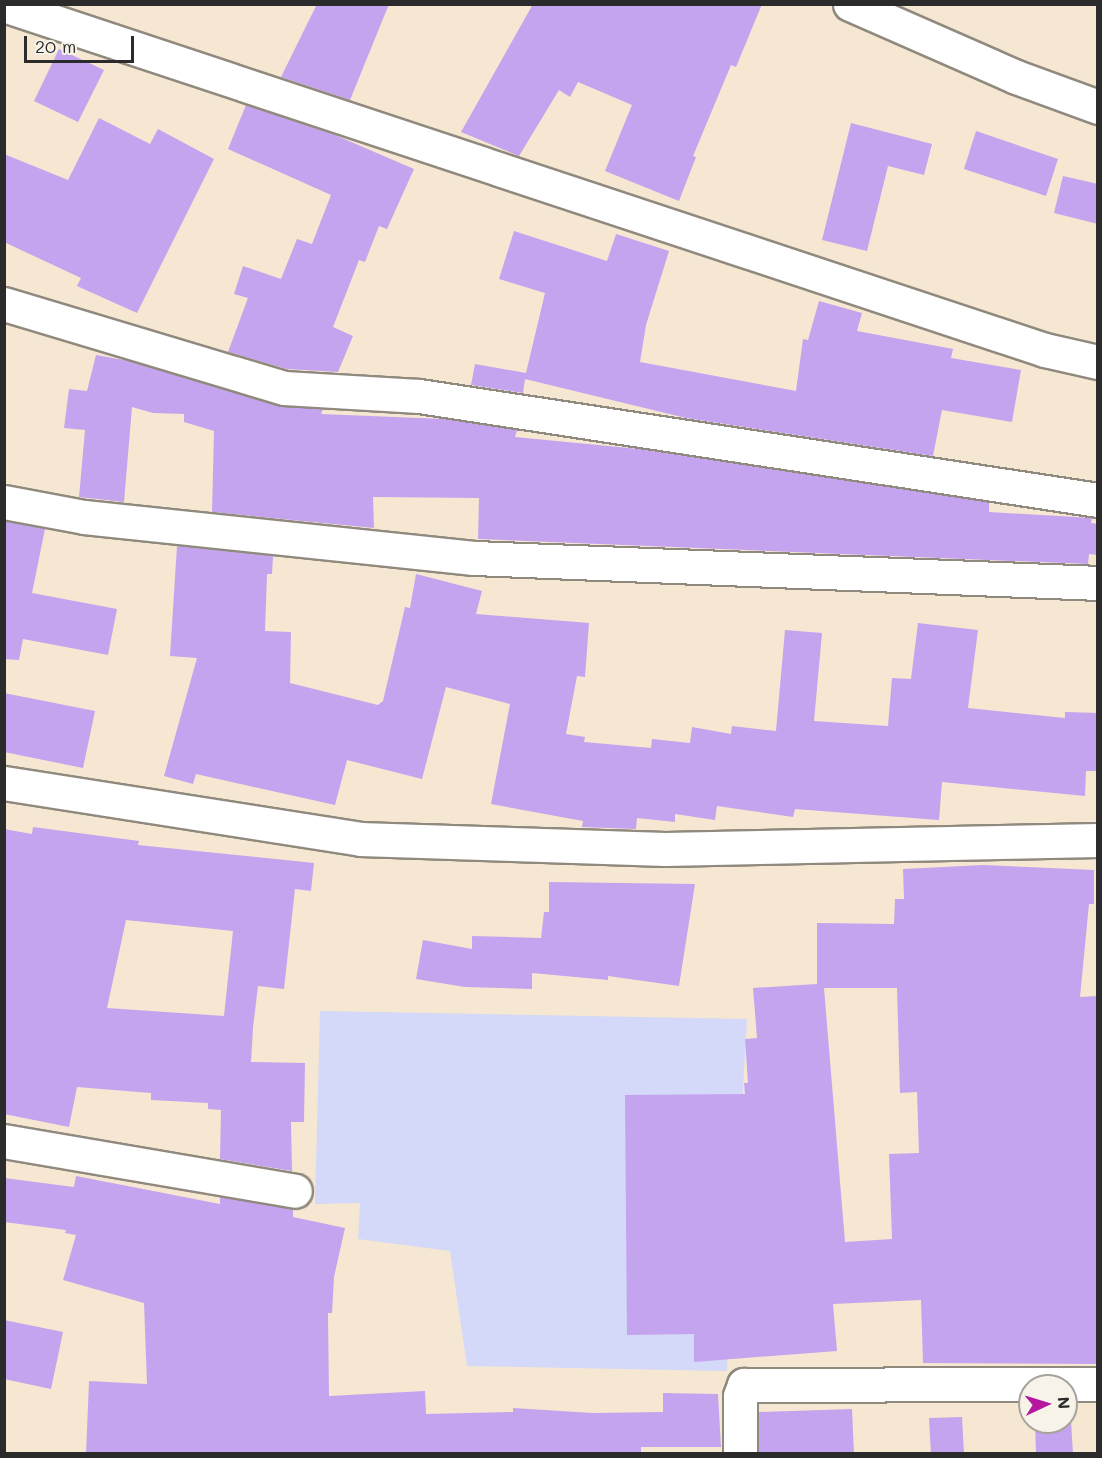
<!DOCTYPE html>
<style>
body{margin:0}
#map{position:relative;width:1102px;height:1458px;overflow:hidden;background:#f5e7d1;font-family:Mali,sans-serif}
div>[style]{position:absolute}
.built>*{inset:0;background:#d4d8f9}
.building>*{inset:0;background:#c4a4ee}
.roads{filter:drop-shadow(2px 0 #90897e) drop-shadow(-2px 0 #90897e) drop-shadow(0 2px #90897e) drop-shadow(0 -2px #90897e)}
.minor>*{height:33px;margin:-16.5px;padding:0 16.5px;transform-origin:16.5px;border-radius:16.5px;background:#fff}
.tertiary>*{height:33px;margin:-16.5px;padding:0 16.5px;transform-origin:16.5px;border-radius:16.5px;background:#fff}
span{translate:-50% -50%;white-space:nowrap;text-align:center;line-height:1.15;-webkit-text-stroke:4.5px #f7f3e8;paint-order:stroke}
.frame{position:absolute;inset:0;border:6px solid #2b2b2b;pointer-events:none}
.north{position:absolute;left:1018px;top:1374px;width:60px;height:60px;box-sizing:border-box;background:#f7f3e8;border:2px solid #a5a39c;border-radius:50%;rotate:86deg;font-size:16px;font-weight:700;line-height:24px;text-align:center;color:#2b2b2b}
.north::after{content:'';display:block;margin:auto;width:21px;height:27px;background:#b5179e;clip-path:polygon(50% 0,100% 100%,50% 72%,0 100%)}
.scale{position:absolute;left:24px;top:36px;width:110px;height:27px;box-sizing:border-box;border:3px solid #2b2b2b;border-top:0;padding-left:8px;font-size:18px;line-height:21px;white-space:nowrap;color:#2b2b2b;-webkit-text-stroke:4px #f7f3e8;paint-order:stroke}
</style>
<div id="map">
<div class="built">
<i style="clip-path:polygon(320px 1011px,747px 1019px,727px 1371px,467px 1366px,450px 1251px,358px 1239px,360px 1203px,315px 1204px)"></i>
</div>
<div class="building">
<i style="clip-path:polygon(317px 4px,389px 4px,350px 100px,281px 77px)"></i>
<i style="clip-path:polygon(533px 4px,762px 4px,736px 67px,731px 65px,693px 156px,696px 157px,679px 201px,605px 171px,632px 105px,578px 82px,570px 97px,559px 90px,519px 156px,461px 132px)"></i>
<i style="clip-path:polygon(59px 49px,104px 70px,78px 122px,34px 101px)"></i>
<i style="clip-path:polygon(246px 105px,335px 135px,414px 169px,387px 229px,379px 226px,365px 262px,359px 260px,333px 327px,353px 336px,338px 372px,287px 369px,228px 352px,248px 298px,234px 294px,243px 266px,281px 279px,297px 239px,312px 244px,331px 195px,228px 149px)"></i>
<i style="clip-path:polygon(99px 118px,150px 144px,158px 129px,214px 159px,137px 313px,77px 286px,81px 278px,4px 242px,4px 154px,68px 180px)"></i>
<i style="clip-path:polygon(851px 123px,932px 144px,924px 175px,888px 166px,867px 251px,822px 240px)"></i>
<i style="clip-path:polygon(976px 131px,1058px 159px,1046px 196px,964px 169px)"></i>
<i style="clip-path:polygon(1063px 176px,1098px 184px,1098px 224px,1054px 213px)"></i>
<i style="clip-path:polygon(514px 231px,607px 261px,616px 234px,669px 251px,646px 325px,640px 362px,796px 391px,803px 339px,808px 340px,819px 301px,862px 313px,857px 331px,953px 349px,951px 358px,1021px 370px,1012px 422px,942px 410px,933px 456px,686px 418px,525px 379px,523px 393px,471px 385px,475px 364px,526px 373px,545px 293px,499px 279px)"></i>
<i style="clip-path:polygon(96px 355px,129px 361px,279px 406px,323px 409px,321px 414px,444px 419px,517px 430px,515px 437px,639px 449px,989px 502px,989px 512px,1092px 518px,1091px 523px,1098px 524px,1098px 555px,1089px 554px,1088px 564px,478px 539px,479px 498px,373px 497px,374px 528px,212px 512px,214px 431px,184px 422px,184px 414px,153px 413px,132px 407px,124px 502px,79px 497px,85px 430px,64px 428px,69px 389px,87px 391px)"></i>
<i style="clip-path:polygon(4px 521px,45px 529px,32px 593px,117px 609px,108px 655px,23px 639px,19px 660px,4px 659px)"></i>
<i style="clip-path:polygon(177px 546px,273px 556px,272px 574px,267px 574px,265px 631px,291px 632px,290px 683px,378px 705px,383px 701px,405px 607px,410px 608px,416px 574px,482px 591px,476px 614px,589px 623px,585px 677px,577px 676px,566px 734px,585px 737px,584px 742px,651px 748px,652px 739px,690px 743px,692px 727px,731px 734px,732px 726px,776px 731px,785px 630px,822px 633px,814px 721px,888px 726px,892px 678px,911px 679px,918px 623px,978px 630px,968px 708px,1065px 718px,1065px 712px,1098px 713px,1098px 771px,1086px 771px,1085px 796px,942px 782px,939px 820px,795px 809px,793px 817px,717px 806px,715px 820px,675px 814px,675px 822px,637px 818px,636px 829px,582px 827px,583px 821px,491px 804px,510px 704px,446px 687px,422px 779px,347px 760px,335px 805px,196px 774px,193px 784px,164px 776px,197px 658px,170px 656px)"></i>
<i style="clip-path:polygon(4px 693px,95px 711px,83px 768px,4px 752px)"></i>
<i style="clip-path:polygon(evenodd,33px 827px,139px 841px,138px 845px,314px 863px,311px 891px,295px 889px,284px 989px,258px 986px,253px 1028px,251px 1062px,305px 1063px,304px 1122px,291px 1122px,292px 1171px,220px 1159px,221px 1110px,208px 1109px,208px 1103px,151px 1100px,151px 1093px,77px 1087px,69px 1127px,4px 1114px,4px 829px,32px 834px,33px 827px,126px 920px,233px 931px,224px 1016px,107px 1008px,126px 920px)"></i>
<i style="clip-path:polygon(evenodd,983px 865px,1094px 870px,1094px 904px,1089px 904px,1080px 997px,1098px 996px,1098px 1364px,923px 1363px,921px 1300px,833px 1304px,837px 1351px,694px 1362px,694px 1334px,627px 1335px,625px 1095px,745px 1094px,744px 1083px,748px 1083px,745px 1039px,757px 1038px,753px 988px,817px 984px,817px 923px,894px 924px,895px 899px,904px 899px,903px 869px,983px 865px,824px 988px,897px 988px,900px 1093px,917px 1092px,919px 1153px,889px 1154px,892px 1239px,845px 1242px,824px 988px)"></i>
<i style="clip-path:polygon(549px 882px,695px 884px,679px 986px,608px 976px,608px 980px,532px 973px,532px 989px,465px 987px,416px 979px,423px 940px,472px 949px,472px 936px,541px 938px,544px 912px,549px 912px)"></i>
<i style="clip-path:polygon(76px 1176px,220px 1204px,220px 1197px,293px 1209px,293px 1217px,345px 1228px,334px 1277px,332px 1313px,328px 1313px,329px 1396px,425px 1391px,426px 1414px,513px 1412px,513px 1408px,593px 1413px,663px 1412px,663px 1393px,718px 1394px,721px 1447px,641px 1447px,641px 1454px,86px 1454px,89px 1381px,147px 1384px,144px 1303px,63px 1280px,76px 1235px,65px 1233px,66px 1230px,4px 1222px,4px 1178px,74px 1187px)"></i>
<i style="clip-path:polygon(4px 1320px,63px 1332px,51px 1389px,4px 1379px)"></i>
<i style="clip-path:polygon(1066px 1403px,1070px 1403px,1073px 1454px,1036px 1454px,1035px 1422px,1066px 1422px)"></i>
<i style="clip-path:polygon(852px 1409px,854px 1454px,759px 1454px,759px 1412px)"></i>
<i style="clip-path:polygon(962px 1417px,964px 1454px,931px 1454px,929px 1418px)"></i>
</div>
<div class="roads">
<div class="minor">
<i style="left:4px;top:5px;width:1097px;rotate:18.34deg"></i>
<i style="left:1045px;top:350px;width:54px;rotate:12.8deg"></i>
<i style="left:4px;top:304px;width:292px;rotate:16.7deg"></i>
<i style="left:284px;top:388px;width:135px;rotate:3.4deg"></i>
<i style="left:419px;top:396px;width:687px;rotate:8.71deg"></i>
<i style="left:4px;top:502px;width:81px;rotate:10.6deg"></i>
<i style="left:84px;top:517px;width:392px;rotate:6deg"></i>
<i style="left:474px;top:558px;width:625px;rotate:2.29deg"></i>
<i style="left:4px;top:783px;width:360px;rotate:8.9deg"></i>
<i style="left:360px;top:839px;width:305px;rotate:1.9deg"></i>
<i style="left:665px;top:849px;width:433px;rotate:-1.2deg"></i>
<i style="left:4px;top:1141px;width:295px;rotate:9.7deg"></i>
<i style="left:740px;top:1454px;width:58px;rotate:-90deg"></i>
<i style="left:740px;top:1396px;width:12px;rotate:-70deg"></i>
<i style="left:744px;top:1385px;width:354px;rotate:-0.2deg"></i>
</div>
<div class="tertiary">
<i style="left:850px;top:4px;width:181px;rotate:23.7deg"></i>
<i style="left:1016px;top:77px;width:87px;rotate:20.1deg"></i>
</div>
</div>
<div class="frame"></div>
<div class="north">N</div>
<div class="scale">20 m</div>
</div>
